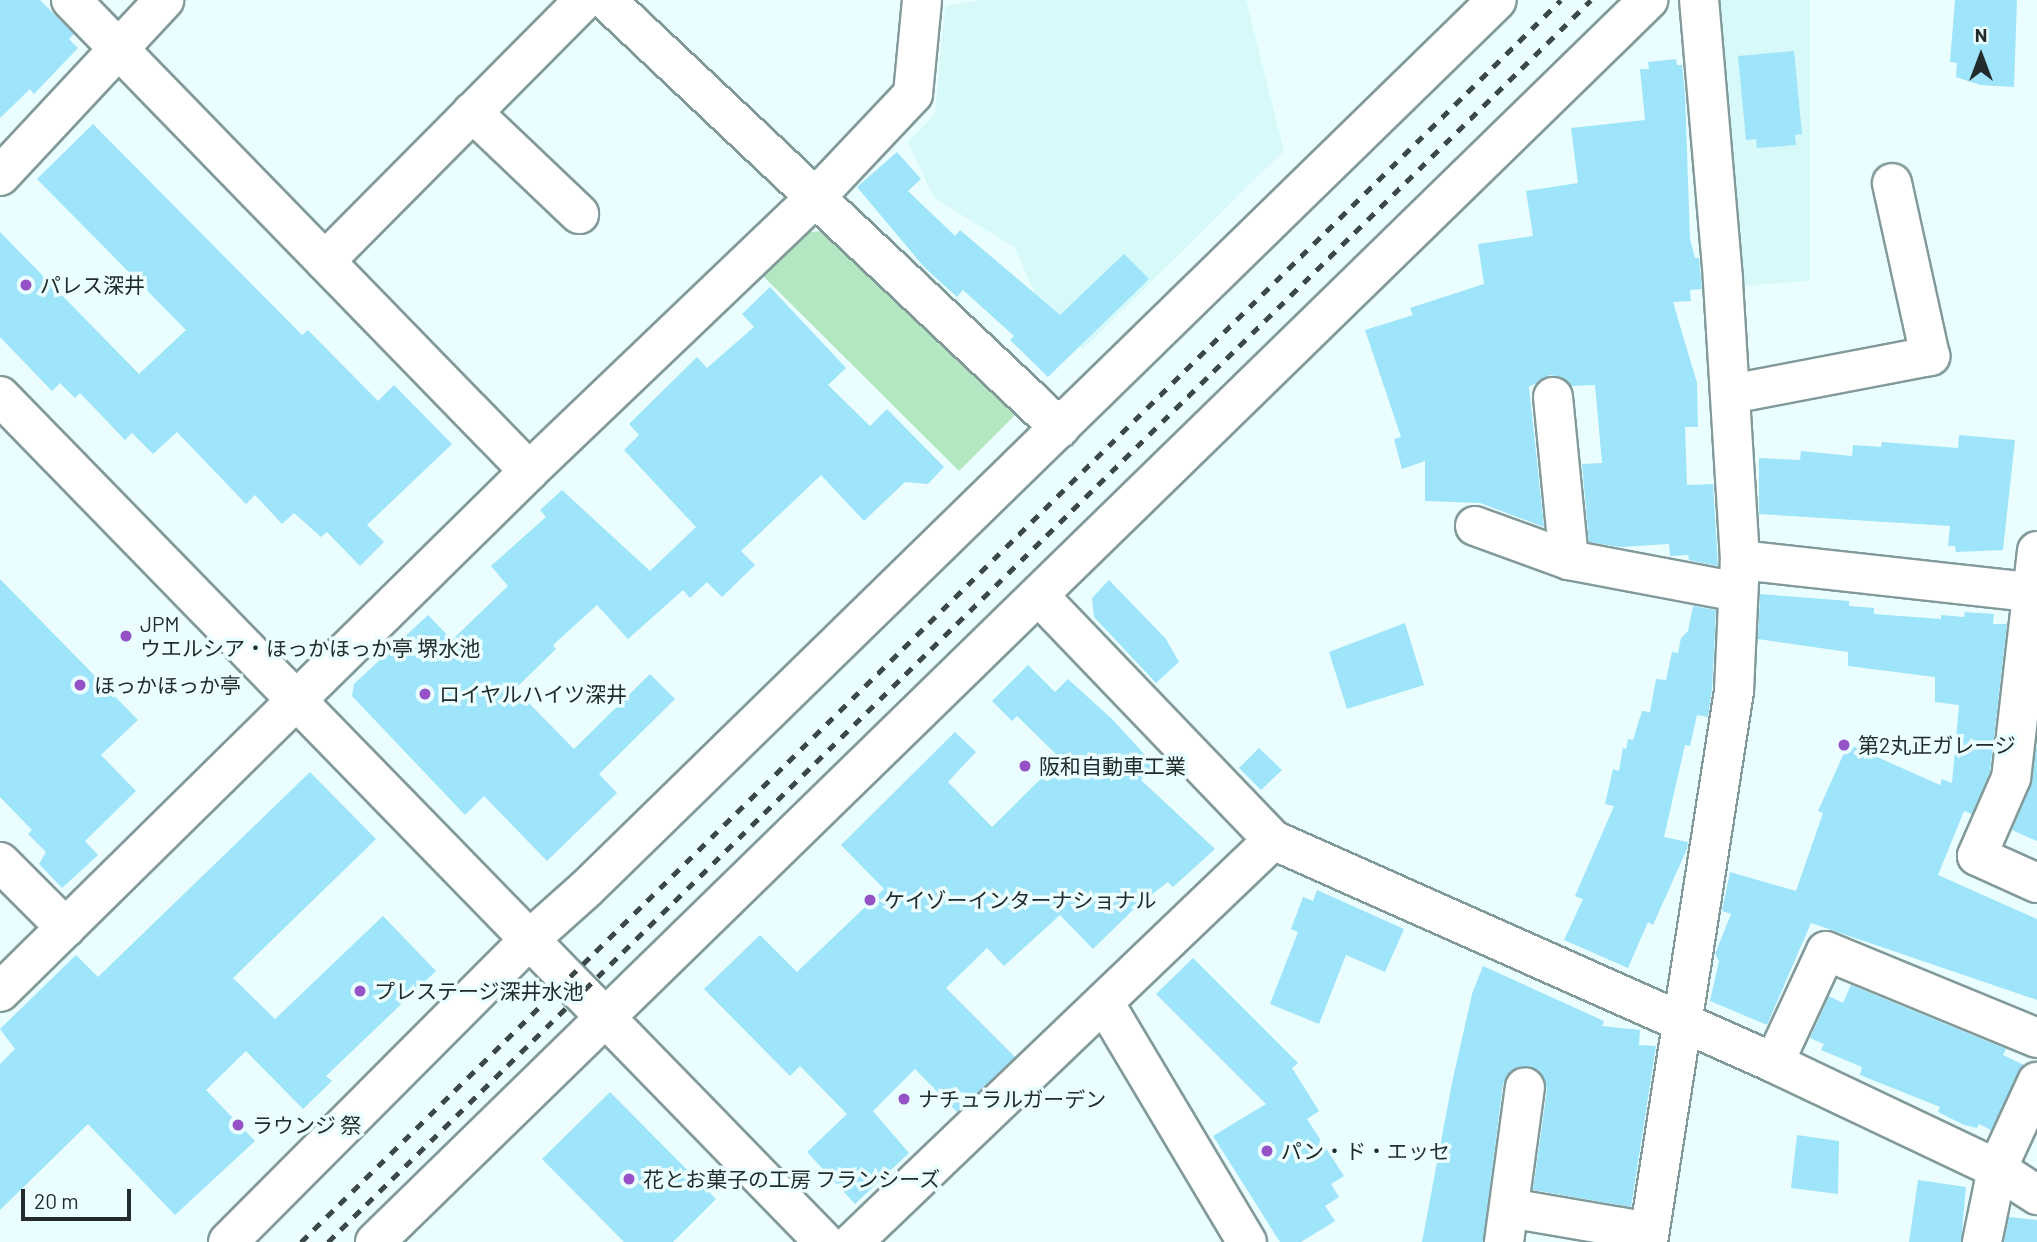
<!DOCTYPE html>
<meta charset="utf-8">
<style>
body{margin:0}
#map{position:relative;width:2037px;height:1242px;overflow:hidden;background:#ebfeff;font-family:Barlow,"Noto Sans JP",sans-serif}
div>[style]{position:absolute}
.built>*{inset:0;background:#d7f9fa}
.green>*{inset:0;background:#b3e7c2}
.building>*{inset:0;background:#9ee4fa}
.roads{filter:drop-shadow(2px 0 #839a9a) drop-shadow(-2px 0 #839a9a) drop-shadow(0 2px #839a9a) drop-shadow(0 -2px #839a9a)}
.minor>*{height:38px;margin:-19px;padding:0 19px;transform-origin:19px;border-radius:19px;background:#fff}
.rail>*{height:5px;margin-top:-2.5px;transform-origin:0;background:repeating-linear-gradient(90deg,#3c4748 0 9px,transparent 0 18px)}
.dots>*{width:19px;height:19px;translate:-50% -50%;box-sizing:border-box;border:4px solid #ebfeff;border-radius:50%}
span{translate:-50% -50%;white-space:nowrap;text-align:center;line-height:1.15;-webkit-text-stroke:7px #ebfeff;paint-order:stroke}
.poi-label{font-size:21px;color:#232c2d}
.left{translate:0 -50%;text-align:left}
.north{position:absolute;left:1946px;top:21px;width:70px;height:70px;-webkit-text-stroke:5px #ebfeff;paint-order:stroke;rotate:0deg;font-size:19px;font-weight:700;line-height:28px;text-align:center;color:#232c2d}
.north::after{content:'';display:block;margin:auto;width:24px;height:32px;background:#232c2d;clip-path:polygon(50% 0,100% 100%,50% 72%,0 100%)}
.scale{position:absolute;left:21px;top:1189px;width:110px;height:32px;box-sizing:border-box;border:4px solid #232c2d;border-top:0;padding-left:9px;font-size:21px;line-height:24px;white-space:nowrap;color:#232c2d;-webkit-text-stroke:5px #ebfeff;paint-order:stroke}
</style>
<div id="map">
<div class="built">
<i style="clip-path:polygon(982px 0,1246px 0,1284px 151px,1083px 349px,1042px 310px,1015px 248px,934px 198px,908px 142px,935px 114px,945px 6px)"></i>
<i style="clip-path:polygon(1714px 0,1810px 0,1810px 281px,1743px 286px)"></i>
</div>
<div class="green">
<i style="clip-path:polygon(824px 231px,1019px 411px,959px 471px,762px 275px,809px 232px)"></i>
</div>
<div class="building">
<i style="clip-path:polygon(0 0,40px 0,74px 34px,69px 39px,78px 48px,34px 94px,30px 89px,0 118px)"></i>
<i style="clip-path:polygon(1955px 0,2017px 0,2014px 87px,1980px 85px,1956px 77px,1957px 63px,1950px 62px)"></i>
<i style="clip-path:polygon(1794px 51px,1802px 134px,1795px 135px,1796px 145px,1757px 148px,1756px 139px,1746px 140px,1738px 56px)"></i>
<i style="clip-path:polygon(1676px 59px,1677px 65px,1682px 65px,1685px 95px,1690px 239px,1695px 258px,1699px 258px,1702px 289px,1690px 290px,1691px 301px,1673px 302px,1697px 383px,1698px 427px,1685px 427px,1687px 485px,1713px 484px,1718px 566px,1689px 560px,1688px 555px,1670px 556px,1669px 544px,1620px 547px,1589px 542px,1582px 464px,1602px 463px,1595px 385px,1571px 386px,1561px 377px,1550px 375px,1529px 387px,1544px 527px,1480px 503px,1425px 501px,1425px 461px,1402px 469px,1394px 439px,1401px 437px,1365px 330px,1413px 315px,1410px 308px,1484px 284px,1478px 244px,1533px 236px,1526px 191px,1578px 183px,1571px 128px,1645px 120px,1640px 69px,1649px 69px,1648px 62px)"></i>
<i style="clip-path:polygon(93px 124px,302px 335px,308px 330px,378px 401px,394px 385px,452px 444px,367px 525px,384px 542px,360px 566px,327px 532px,321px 537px,294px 513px,282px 524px,255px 495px,246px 504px,177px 432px,153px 454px,132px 433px,125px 440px,80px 393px,75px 398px,60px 383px,52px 391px,0 337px,0 232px,139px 374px,186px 330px,37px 179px)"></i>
<i style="clip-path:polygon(897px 152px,921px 179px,908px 191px,955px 236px,960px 230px,1060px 315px,1124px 254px,1149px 279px,1048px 377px,1010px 340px,1014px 336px,963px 290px,957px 297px,925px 268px,857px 187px)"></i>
<i style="clip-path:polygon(770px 287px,846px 368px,828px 385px,870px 426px,887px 409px,944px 467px,928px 484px,905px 482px,864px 521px,821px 475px,741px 551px,755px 565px,722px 597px,707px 582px,690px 598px,683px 590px,628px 639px,597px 605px,553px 645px,556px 649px,515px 689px,574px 749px,650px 674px,675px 699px,599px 774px,617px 793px,547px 861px,484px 796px,465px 815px,352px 696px,354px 684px,428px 615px,452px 640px,508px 586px,491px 566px,546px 517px,540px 510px,562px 490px,650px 571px,696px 527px,624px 450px,639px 435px,629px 424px,697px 357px,707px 368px,754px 327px,742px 314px)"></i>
<i style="clip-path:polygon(1959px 435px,2015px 440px,2003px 550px,1956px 552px,1955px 546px,1948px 546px,1950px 526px,1759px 514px,1759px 458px,1800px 460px,1801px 451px,1852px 456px,1853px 445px,1881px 447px,1882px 442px,1958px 448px)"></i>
<i style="clip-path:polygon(0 579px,138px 720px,101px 755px,136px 791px,85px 841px,98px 855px,62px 888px,39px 864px,46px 852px,28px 834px,32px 830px,0 797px)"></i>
<i style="clip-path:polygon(1109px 580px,1166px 639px,1179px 662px,1156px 683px,1094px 617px,1092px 598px)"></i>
<i style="clip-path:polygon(1760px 594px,1849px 601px,1849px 606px,1874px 608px,1874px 614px,1941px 619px,1941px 615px,1964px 617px,1965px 612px,1994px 614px,1993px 624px,2007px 624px,1990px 772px,1972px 814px,1964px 811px,1938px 875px,2037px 919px,2037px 1000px,1811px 923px,1767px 1025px,1710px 1001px,1719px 961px,1715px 954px,1731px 914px,1722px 911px,1730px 872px,1796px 891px,1823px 813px,1818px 811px,1848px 744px,1940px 785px,1942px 779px,1952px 783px,1959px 705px,1935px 702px,1935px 677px,1848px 666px,1848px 652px,1758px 639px)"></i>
<i style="clip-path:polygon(1693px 606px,1716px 610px,1712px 689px,1708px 717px,1697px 715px,1690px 746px,1685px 745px,1664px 837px,1688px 842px,1687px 849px,1653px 925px,1648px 922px,1628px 968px,1564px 940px,1583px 899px,1575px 896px,1614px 806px,1605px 804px,1613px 769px,1619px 771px,1623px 748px,1626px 749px,1628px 739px,1633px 740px,1642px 711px,1650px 712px,1656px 679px,1666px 680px,1672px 652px,1678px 653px,1681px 638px,1688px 631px)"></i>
<i style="clip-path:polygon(1405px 623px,1424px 685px,1347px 709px,1329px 652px)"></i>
<i style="clip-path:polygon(1028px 665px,1055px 692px,1068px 679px,1113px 720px,1155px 766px,1141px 780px,1215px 849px,1173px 887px,1168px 882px,1139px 904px,1093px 949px,1060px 915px,1004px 966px,987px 948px,946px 988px,1015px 1057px,957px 1112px,915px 1069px,873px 1111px,909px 1153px,855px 1204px,807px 1152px,847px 1114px,800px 1066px,790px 1076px,704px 989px,760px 935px,797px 972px,884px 889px,841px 845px,955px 732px,976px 752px,948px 782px,992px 827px,1061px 759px,1017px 716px,1012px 721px,992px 701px)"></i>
<i style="clip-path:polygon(2037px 743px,2037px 841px,2012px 830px,2031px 786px)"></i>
<i style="clip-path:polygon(1259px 748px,1282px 770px,1261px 790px,1239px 768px)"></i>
<i style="clip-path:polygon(310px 772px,376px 839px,233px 978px,275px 1019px,383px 916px,436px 971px,326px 1076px,332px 1081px,303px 1109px,246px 1051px,206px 1090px,255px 1141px,175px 1215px,88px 1124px,0 1210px,0 1064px,15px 1049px,0 1029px,76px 955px,98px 977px)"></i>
<i style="clip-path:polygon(1317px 890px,1404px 929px,1385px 972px,1346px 955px,1319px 1024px,1270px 1004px,1298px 932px,1291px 929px,1303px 897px,1313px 901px)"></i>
<i style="clip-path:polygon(1193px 958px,1298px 1063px,1292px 1068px,1319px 1111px,1307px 1119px,1344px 1176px,1331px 1184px,1339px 1197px,1325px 1206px,1335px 1221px,1301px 1242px,1280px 1242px,1213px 1136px,1266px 1104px,1156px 994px)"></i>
<i style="clip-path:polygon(1483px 966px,1604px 1021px,1602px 1026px,1640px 1030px,1639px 1045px,1656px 1046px,1631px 1207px,1533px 1190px,1547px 1089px,1539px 1070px,1517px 1067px,1503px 1084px,1483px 1242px,1422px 1242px,1452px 1083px,1472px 994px)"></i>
<i style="clip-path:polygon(1851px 985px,2006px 1049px,2003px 1055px,2024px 1065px,1991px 1130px,1979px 1124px,1977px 1128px,1964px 1125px,1938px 1112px,1940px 1107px,1860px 1075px,1862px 1067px,1821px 1050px,1824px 1044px,1810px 1038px,1829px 996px,1843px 1003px)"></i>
<i style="clip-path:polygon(610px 1092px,716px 1199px,673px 1242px,624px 1242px,542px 1159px)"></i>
<i style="clip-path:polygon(1797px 1135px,1839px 1141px,1838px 1194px,1791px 1188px)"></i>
<i style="clip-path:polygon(1918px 1180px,1966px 1187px,1961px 1242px,1909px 1242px)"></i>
<i style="clip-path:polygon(2009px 1217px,2037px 1220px,2037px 1242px,2004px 1242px)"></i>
</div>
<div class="roads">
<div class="minor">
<i style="left:71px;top:0;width:657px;rotate:45.8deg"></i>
<i style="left:606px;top:0;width:624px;rotate:43.31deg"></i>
<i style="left:472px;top:112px;width:148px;rotate:43.6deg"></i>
<i style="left:0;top:176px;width:241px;rotate:-47deg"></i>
<i style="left:325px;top:261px;width:368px;rotate:-45.2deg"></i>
<i style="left:1731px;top:394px;width:203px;rotate:-10.8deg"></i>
<i style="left:1930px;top:356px;width:177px;rotate:-102.4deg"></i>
<i style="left:0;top:396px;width:1181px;rotate:45.75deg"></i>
<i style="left:1553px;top:397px;width:164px;rotate:84.4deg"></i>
<i style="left:1475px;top:526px;width:100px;rotate:19.9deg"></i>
<i style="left:1569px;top:560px;width:172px;rotate:10.7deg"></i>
<i style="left:2037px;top:551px;width:228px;rotate:96.5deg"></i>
<i style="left:2011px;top:778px;width:85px;rotate:113.6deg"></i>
<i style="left:1977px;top:856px;width:66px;rotate:24.2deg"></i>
<i style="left:1740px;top:560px;width:299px;rotate:6.3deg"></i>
<i style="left:1039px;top:596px;width:338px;rotate:46.2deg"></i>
<i style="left:1273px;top:840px;width:548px;rotate:23.99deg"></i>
<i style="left:1774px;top:1063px;width:247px;rotate:25.4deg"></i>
<i style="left:1997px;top:1169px;width:48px;rotate:33deg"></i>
<i style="left:0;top:862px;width:93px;rotate:45deg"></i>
<i style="left:0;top:992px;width:742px;rotate:-44.56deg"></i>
<i style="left:529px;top:471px;width:395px;rotate:-43.7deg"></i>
<i style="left:815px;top:198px;width:143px;rotate:-46.7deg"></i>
<i style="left:913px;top:94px;width:94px;rotate:-84.5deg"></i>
<i style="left:1105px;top:1004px;width:277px;rotate:59.2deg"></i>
<i style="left:1774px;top:1063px;width:123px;rotate:-65.1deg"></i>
<i style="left:1826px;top:951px;width:228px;rotate:22.4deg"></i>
<i style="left:1509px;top:1208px;width:142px;rotate:9.7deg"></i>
<i style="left:228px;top:1242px;width:428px;rotate:-45.1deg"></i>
<i style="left:530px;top:939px;width:76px;rotate:-41.8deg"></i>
<i style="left:587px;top:888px;width:1271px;rotate:-44.3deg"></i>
<i style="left:375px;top:1242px;width:1779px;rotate:-44.29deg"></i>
<i style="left:853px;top:1242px;width:581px;rotate:-43.75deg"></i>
<i style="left:1504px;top:1242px;width:156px;rotate:-82.3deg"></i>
<i style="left:1648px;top:1242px;width:558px;rotate:-81.13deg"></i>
<i style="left:1734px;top:691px;width:131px;rotate:-87.4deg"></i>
<i style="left:1740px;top:560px;width:282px;rotate:-93.5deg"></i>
<i style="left:1723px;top:279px;width:280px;rotate:-94.9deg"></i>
<i style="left:1982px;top:1242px;width:75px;rotate:-78.4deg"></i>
<i style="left:1997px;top:1169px;width:96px;rotate:-65.3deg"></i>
</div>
</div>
<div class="rail">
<i style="left:301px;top:1242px;width:1769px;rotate:-44.59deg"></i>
<i style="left:328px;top:1242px;width:1771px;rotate:-44.52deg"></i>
</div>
<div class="dots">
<i style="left:26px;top:285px;background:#9551c6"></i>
<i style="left:126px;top:636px;background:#9551c6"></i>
<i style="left:80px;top:685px;background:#9551c6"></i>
<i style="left:425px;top:694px;background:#9551c6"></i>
<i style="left:1844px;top:745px;background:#9551c6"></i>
<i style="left:1025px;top:766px;background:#9551c6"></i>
<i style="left:870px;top:900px;background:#9551c6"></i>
<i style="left:360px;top:991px;background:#9551c6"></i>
<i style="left:904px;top:1099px;background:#9551c6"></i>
<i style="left:238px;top:1125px;background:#9551c6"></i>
<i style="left:1267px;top:1151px;background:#9551c6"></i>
<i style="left:629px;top:1179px;background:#9551c6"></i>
</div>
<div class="poi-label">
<span class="left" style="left:40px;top:285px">パレス深井</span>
<span class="left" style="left:140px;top:636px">JPM<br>ウエルシア・ほっかほっか亭 堺水池</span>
<span class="left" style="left:94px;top:685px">ほっかほっか亭</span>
<span class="left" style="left:439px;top:694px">ロイヤルハイツ深井</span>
<span class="left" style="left:1858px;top:745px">第2丸正ガレージ</span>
<span class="left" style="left:1039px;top:766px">阪和自動車工業</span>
<span class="left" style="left:884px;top:900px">ケイゾーインターナショナル</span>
<span class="left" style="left:374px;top:991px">プレステージ深井水池</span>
<span class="left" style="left:918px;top:1099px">ナチュラルガーデン</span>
<span class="left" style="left:252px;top:1125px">ラウンジ 祭</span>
<span class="left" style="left:1281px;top:1151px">パン・ド・エッセ</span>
<span class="left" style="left:643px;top:1179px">花とお菓子の工房 フランシーズ</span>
</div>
<div class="north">N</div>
<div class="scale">20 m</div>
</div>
